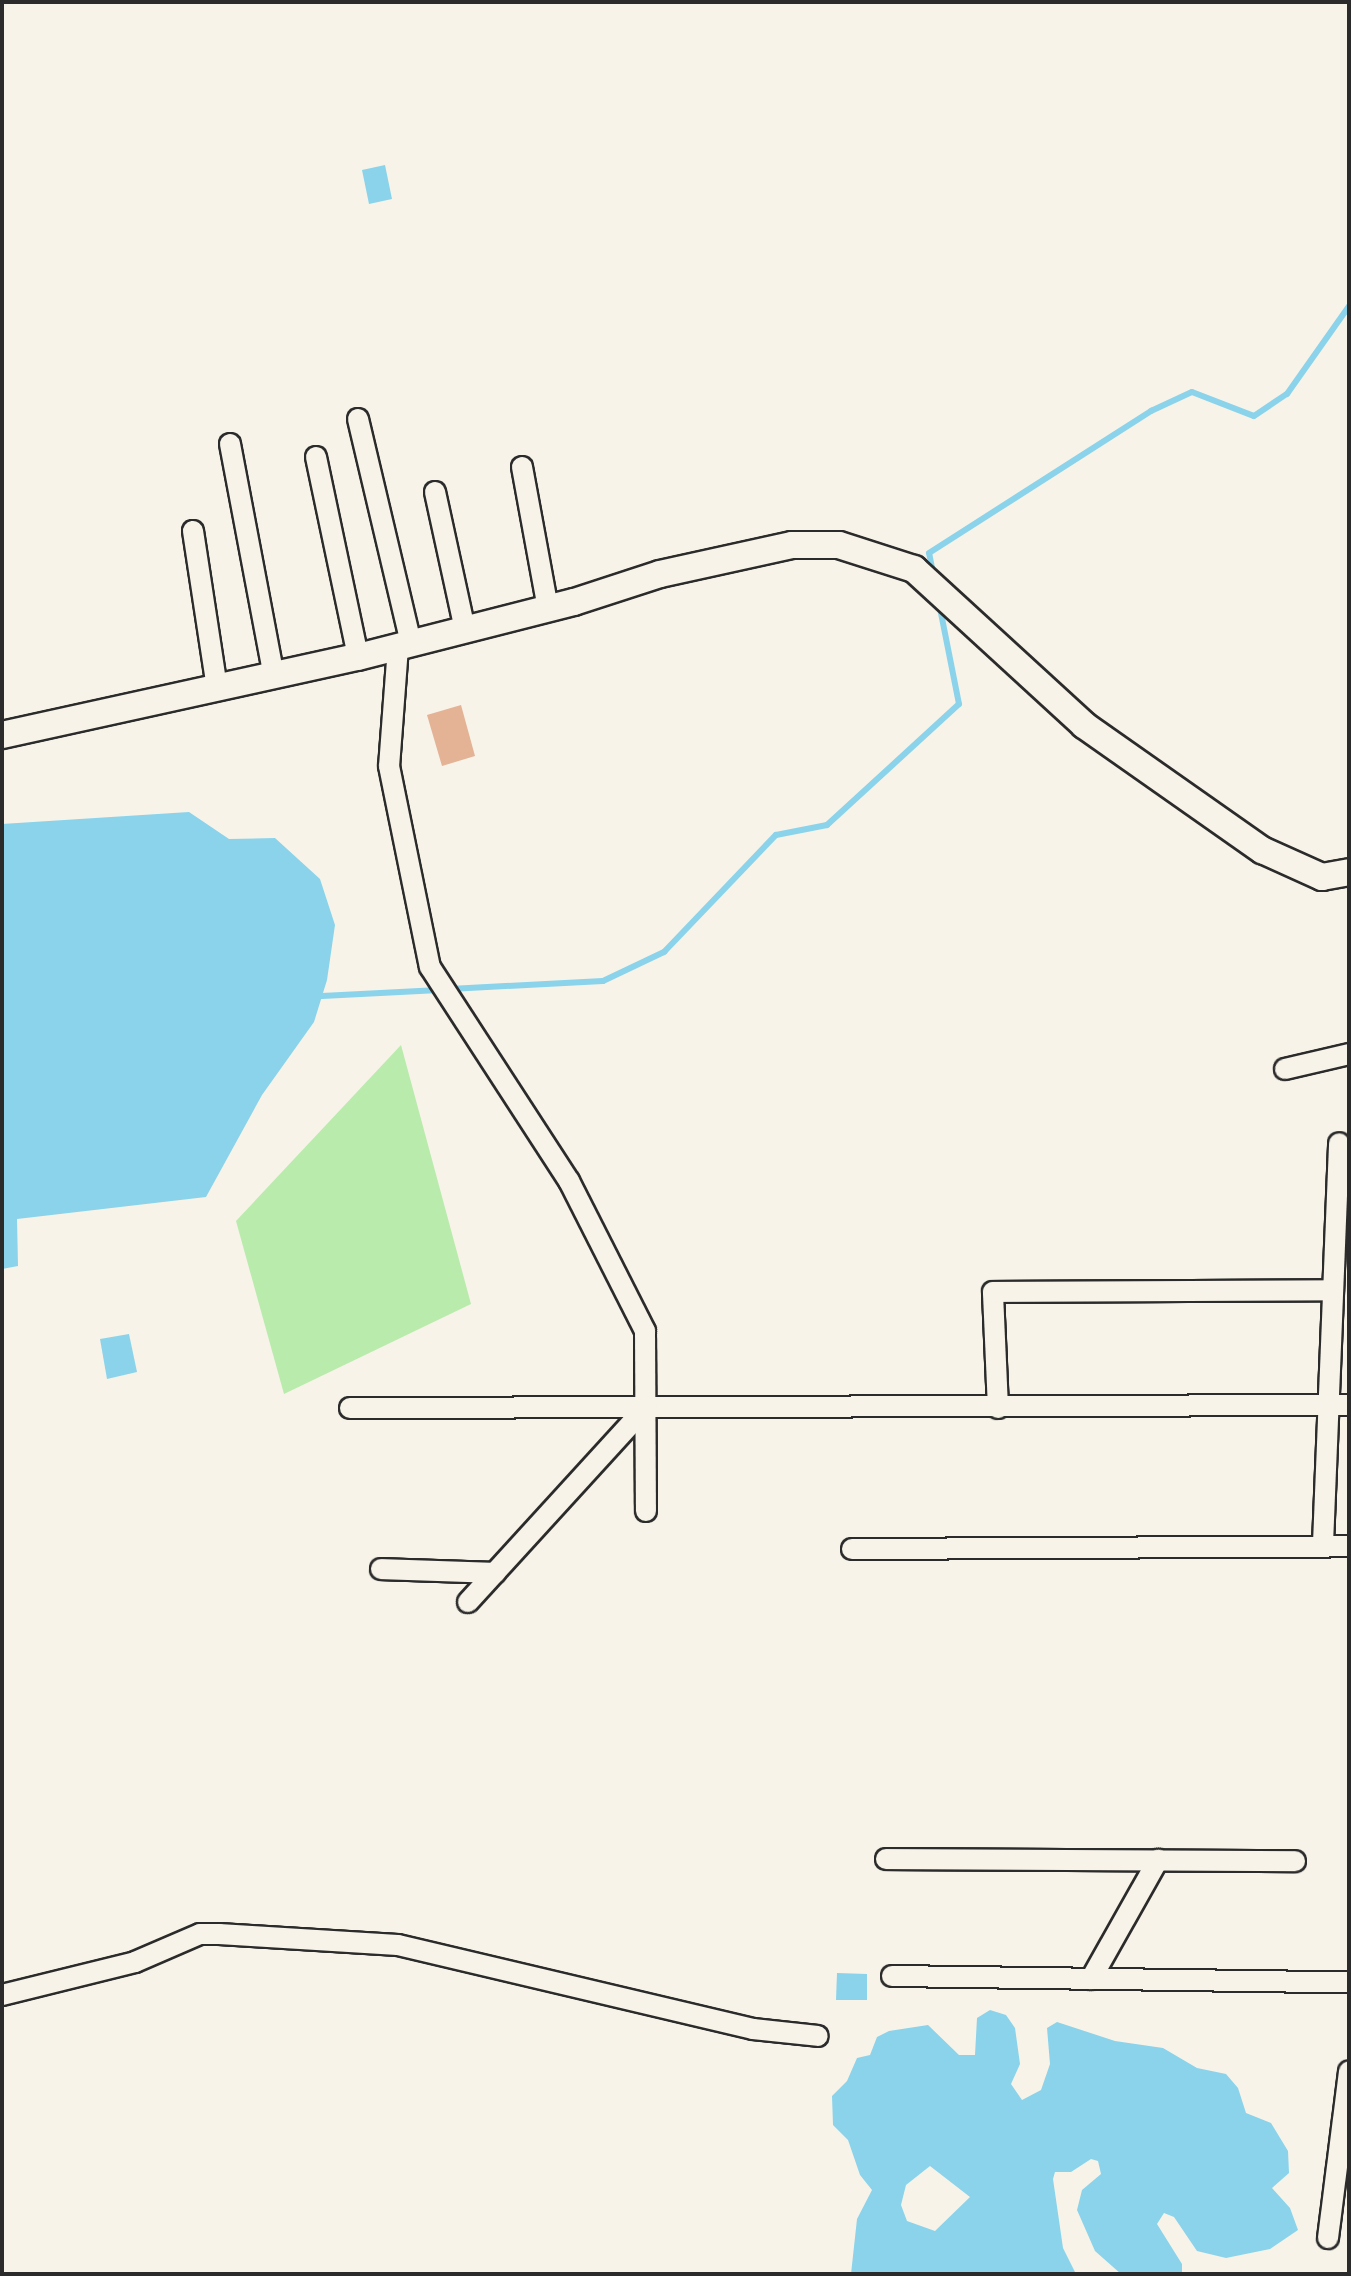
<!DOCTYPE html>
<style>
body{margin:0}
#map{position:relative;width:1351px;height:2276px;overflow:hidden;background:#f7f3e8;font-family:Dekko,sans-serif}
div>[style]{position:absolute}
.green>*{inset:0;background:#b8ebac}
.water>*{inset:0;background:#8ad3eb}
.stream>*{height:6px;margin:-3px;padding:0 3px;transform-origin:3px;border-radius:3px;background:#8ad3eb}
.building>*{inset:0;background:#e4b295}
.roads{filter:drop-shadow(2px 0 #2b2b2b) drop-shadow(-2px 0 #2b2b2b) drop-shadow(0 2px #2b2b2b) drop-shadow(0 -2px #2b2b2b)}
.minor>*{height:20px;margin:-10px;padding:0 10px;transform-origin:10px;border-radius:10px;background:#f7f3e8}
.tertiary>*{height:26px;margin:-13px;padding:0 13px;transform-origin:13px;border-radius:13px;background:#f7f3e8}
span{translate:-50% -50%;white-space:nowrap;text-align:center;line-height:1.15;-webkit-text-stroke:6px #f7f3e8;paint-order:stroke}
.frame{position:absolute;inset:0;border:4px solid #2b2b2b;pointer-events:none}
</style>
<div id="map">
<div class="green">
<i style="clip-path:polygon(401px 1045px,471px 1304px,284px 1394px,236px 1221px)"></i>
</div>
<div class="water">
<i style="clip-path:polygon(385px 165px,392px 199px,369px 204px,362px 170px)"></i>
<i style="clip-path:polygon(189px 812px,229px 839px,275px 838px,320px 879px,335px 925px,327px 980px,314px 1022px,262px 1095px,206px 1197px,17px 1219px,18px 1266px,2px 1269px,2px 824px)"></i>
<i style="clip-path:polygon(129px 1334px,137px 1372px,107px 1379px,100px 1339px)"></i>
<i style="clip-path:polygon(837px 1973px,867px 1974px,867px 2000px,836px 2000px)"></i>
<i style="clip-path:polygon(evenodd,990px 2010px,1006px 2015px,1015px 2028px,1020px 2064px,1011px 2084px,1022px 2100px,1041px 2090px,1050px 2064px,1047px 2028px,1057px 2022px,1115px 2041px,1163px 2048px,1197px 2068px,1226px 2074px,1238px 2088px,1246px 2113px,1271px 2123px,1288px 2151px,1289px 2173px,1272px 2188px,1290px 2208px,1298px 2230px,1270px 2249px,1226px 2258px,1197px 2251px,1174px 2217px,1164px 2213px,1157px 2224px,1182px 2264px,1182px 2274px,1121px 2274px,1095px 2251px,1077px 2210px,1082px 2190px,1101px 2174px,1098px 2161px,1091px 2159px,1071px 2172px,1055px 2172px,1053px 2179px,1063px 2248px,1076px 2274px,851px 2274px,857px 2219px,872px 2190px,860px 2175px,848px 2140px,833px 2125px,832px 2096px,847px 2081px,857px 2058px,870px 2055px,877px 2037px,889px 2031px,928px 2025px,959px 2055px,975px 2055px,977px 2018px,990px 2010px,930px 2166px,970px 2197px,935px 2231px,907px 2221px,901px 2205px,906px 2185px,930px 2166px)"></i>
</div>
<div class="stream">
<i style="left:933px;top:573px;width:20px;rotate:-101deg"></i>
<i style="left:929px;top:553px;width:264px;rotate:-32.6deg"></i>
<i style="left:1151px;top:411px;width:45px;rotate:-24.9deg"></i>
<i style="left:1192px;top:392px;width:66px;rotate:21.2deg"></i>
<i style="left:1254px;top:416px;width:40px;rotate:-34deg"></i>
<i style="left:1287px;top:394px;width:108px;rotate:-54.8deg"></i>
<i style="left:450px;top:989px;width:153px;rotate:-3deg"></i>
<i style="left:603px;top:981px;width:68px;rotate:-25.4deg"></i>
<i style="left:664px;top:952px;width:162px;rotate:-46.3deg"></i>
<i style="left:776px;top:835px;width:52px;rotate:-11.1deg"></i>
<i style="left:827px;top:825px;width:179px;rotate:-42.5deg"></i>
<i style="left:959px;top:704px;width:103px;rotate:-101.2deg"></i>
<i style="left:322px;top:996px;width:117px;rotate:-2.9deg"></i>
</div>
<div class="building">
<i style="clip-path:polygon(461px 705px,475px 756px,442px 766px,427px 715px)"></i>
</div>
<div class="roads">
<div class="minor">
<i style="left:358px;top:419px;width:230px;rotate:76.7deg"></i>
<i style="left:230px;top:444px;width:236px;rotate:79.3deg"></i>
<i style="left:316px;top:457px;width:204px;rotate:78.1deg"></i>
<i style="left:522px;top:467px;width:143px;rotate:79.6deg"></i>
<i style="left:435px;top:492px;width:141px;rotate:77.7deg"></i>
<i style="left:193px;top:531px;width:158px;rotate:81.3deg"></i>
<i style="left:398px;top:647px;width:119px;rotate:94.3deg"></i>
<i style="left:389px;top:766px;width:205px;rotate:78.5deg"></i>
<i style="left:430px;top:967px;width:255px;rotate:57deg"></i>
<i style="left:569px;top:1181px;width:168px;rotate:63.1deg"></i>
<i style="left:645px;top:1331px;width:180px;rotate:89.7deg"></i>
<i style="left:1285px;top:1069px;width:66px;rotate:-13.2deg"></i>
<i style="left:350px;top:1408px;width:999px;rotate:-0.17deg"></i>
<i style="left:998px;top:1408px;width:116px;rotate:-92.5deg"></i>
<i style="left:993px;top:1292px;width:340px;rotate:-0.3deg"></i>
<i style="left:1323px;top:1544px;width:401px;rotate:-87.7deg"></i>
<i style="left:852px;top:1549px;width:497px;rotate:-0.3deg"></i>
<i style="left:381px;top:1569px;width:114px;rotate:2deg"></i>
<i style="left:468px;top:1602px;width:264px;rotate:-47.6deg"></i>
<i style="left:886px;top:1859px;width:409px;rotate:0.3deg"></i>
<i style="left:892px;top:1976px;width:457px;rotate:0.8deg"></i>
<i style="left:1091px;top:1979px;width:137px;rotate:-60.6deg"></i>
<i style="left:2px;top:1995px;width:137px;rotate:-13.9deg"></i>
<i style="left:135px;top:1962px;width:71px;rotate:-23.3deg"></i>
<i style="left:200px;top:1934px;width:19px"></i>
<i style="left:219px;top:1934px;width:179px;rotate:3.5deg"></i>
<i style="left:398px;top:1945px;width:365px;rotate:13.3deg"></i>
<i style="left:753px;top:2029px;width:65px;rotate:6.1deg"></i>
<i style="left:1328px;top:2238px;width:168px;rotate:-82.8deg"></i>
</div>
<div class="tertiary">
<i style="left:2px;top:735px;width:364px;rotate:-12.4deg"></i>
<i style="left:358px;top:657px;width:223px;rotate:-14.3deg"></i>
<i style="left:574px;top:602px;width:90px;rotate:-18deg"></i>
<i style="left:660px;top:574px;width:135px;rotate:-12.4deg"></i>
<i style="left:792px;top:545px;width:47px"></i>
<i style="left:839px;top:545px;width:79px;rotate:17.7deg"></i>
<i style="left:914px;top:569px;width:231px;rotate:42.5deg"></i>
<i style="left:1084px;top:725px;width:218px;rotate:35.1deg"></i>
<i style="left:1262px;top:850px;width:66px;rotate:24.2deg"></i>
<i style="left:1322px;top:877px;width:27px;rotate:-10deg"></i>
</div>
</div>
<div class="frame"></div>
</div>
